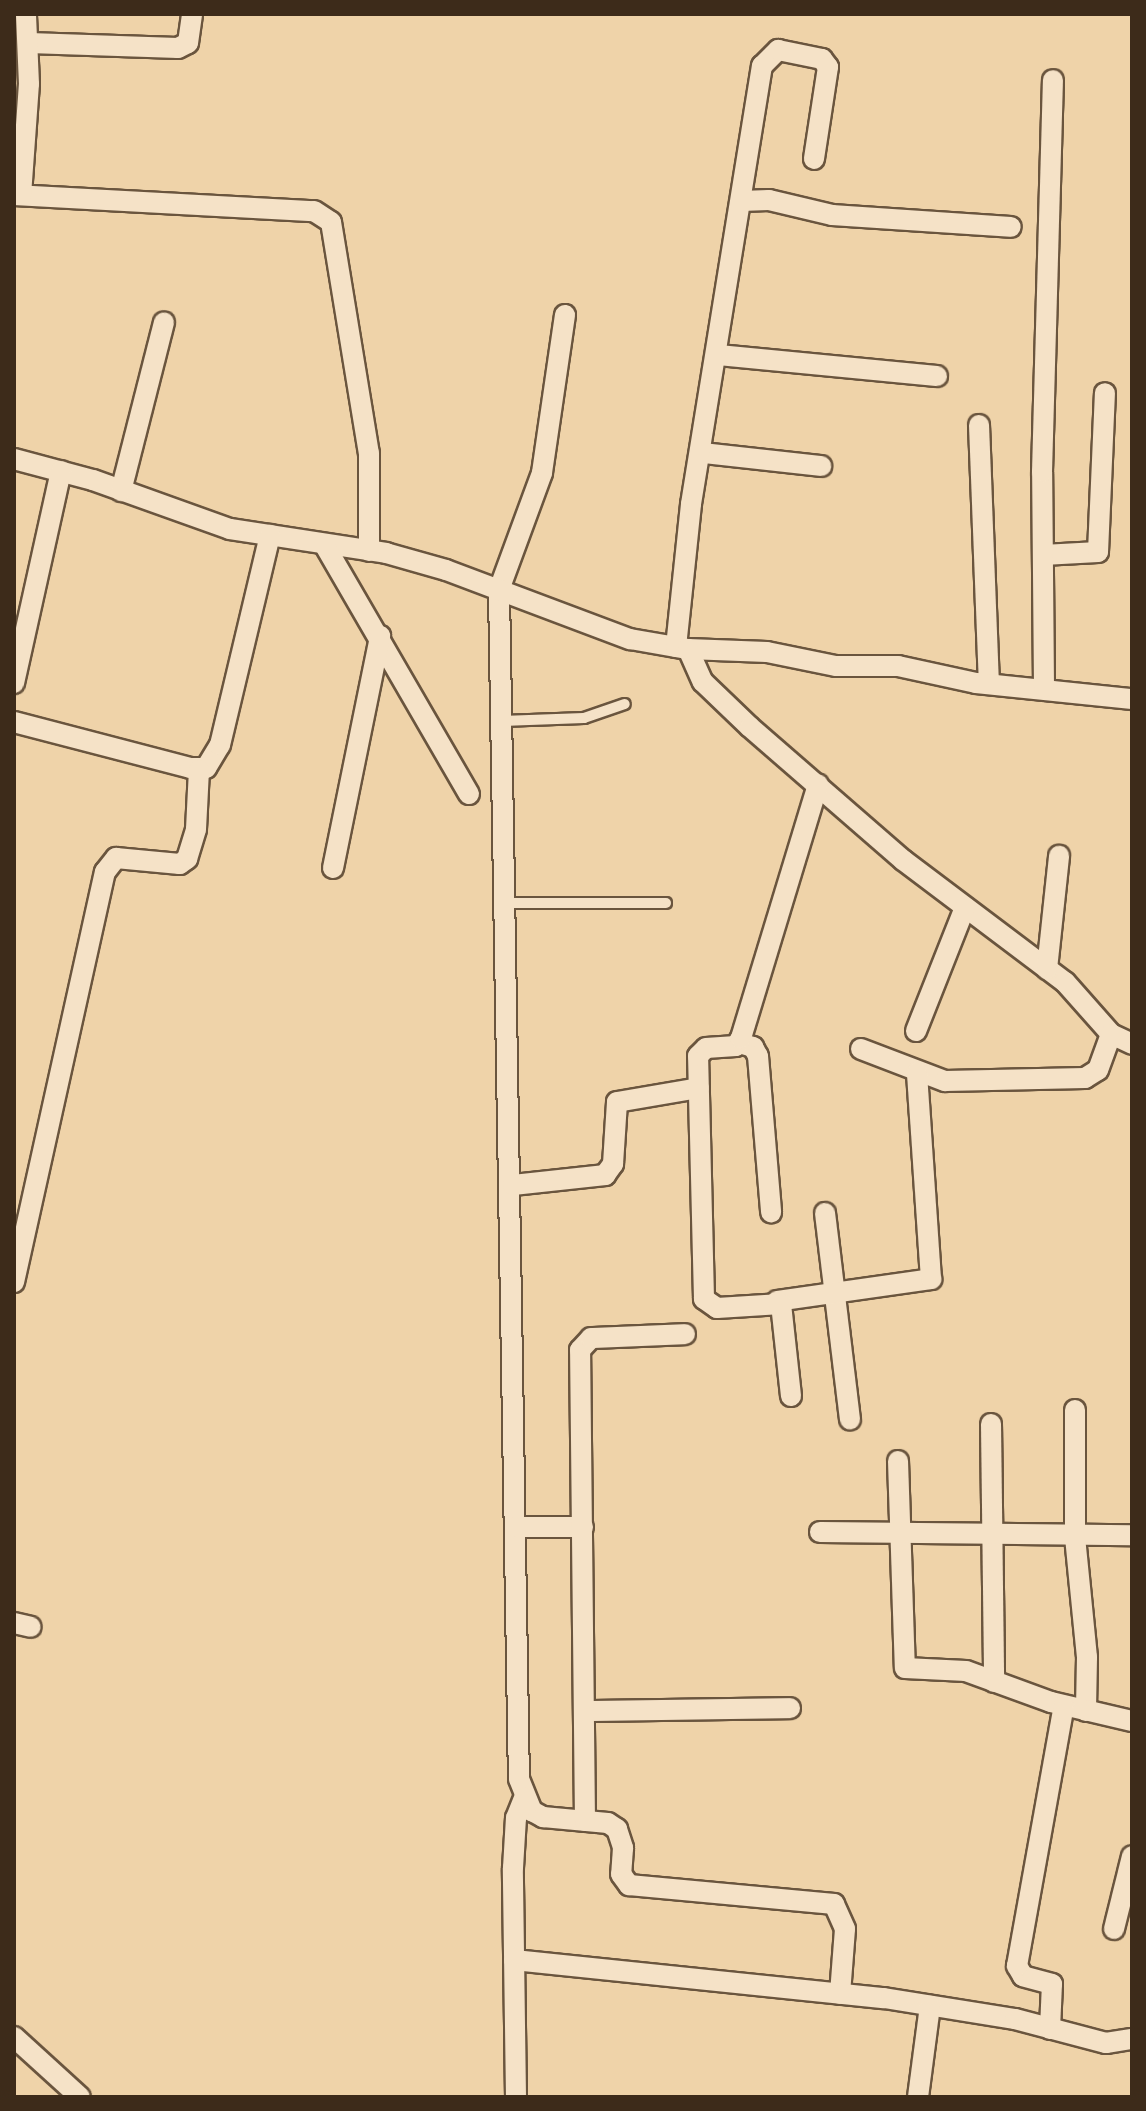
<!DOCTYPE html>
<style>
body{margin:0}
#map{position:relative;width:1146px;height:2111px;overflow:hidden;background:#efd3a9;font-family:"IM FELL Great Primer",serif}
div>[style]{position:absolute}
.roads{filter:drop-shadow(2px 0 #6a553e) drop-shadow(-2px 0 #6a553e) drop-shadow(0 2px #6a553e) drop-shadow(0 -2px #6a553e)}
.service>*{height:10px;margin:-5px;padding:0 5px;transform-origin:5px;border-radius:5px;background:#f5e2c7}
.minor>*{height:20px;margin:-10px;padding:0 10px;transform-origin:10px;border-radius:10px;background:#f5e2c7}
span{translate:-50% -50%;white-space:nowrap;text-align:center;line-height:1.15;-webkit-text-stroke:6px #f5e2c7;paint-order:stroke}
.frame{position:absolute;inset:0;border:16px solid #3d2b1a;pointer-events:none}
</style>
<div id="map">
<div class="roads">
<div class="service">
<i style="left:502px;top:721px;width:82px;rotate:-2.1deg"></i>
<i style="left:584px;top:718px;width:43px;rotate:-18.9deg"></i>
<i style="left:506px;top:903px;width:160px"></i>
</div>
<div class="minor">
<i style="left:29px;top:43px;width:149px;rotate:1.9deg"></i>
<i style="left:178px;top:48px;width:11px;rotate:-27deg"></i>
<i style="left:188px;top:43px;width:29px;rotate:-82deg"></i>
<i style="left:14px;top:195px;width:300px;rotate:3.1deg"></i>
<i style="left:314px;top:211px;width:20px;rotate:33deg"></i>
<i style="left:331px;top:222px;width:234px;rotate:80.7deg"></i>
<i style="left:369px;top:453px;width:98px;rotate:90deg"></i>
<i style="left:21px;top:195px;width:111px;rotate:-85.9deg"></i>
<i style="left:29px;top:84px;width:70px;rotate:-92.5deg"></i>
<i style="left:741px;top:201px;width:28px;rotate:-2deg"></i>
<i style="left:769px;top:200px;width:65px;rotate:13.4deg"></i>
<i style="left:832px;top:215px;width:179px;rotate:3.8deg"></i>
<i style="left:565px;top:315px;width:160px;rotate:98.3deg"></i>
<i style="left:542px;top:473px;width:125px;rotate:110.2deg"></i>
<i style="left:499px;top:590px;width:1189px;rotate:89.04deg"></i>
<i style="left:519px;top:1779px;width:35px;rotate:68deg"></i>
<i style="left:532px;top:1811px;width:13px;rotate:29deg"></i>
<i style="left:543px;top:1817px;width:65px;rotate:5.3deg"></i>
<i style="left:608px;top:1823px;width:11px;rotate:34deg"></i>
<i style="left:617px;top:1829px;width:20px;rotate:72deg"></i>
<i style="left:623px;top:1848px;width:26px;rotate:94deg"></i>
<i style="left:621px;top:1874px;width:14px;rotate:54deg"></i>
<i style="left:629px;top:1885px;width:206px;rotate:5.3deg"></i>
<i style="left:834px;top:1904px;width:27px;rotate:66deg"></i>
<i style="left:845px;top:1929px;width:65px;rotate:94.4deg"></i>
<i style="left:718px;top:355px;width:220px;rotate:5.5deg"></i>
<i style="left:979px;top:425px;width:259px;rotate:87.8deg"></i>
<i style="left:703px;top:453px;width:119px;rotate:6.3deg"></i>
<i style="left:14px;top:459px;width:82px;rotate:14.9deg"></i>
<i style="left:93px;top:480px;width:145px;rotate:19.7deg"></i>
<i style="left:230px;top:529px;width:158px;rotate:8.7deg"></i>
<i style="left:386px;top:553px;width:62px;rotate:15.8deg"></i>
<i style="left:446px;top:570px;width:197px;rotate:20.6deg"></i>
<i style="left:630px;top:639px;width:59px;rotate:9.8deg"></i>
<i style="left:688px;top:649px;width:79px;rotate:2.2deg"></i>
<i style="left:767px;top:652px;width:70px;rotate:11.5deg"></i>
<i style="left:836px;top:666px;width:62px"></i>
<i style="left:898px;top:666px;width:80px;rotate:12.3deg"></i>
<i style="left:976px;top:683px;width:157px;rotate:5.9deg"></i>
<i style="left:121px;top:491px;width:174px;rotate:-75.7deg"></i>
<i style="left:324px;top:544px;width:289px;rotate:59.9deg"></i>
<i style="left:1043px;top:555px;width:55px;rotate:-3.1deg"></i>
<i style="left:1098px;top:552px;width:159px;rotate:-87.5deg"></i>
<i style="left:676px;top:647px;width:144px;rotate:-84deg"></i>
<i style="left:691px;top:504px;width:444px;rotate:-80.8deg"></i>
<i style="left:762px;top:66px;width:23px;rotate:-45deg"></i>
<i style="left:778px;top:50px;width:45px;rotate:11.6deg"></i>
<i style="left:822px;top:59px;width:10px;rotate:53deg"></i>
<i style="left:828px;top:67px;width:93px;rotate:98.7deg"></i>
<i style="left:688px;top:649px;width:36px;rotate:66deg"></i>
<i style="left:703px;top:682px;width:65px;rotate:43.8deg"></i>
<i style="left:750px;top:727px;width:203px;rotate:41deg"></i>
<i style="left:903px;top:860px;width:203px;rotate:37deg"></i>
<i style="left:1065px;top:982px;width:69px;rotate:48.5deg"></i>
<i style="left:1111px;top:1034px;width:23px;rotate:25deg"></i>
<i style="left:14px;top:683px;width:217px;rotate:-77.5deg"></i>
<i style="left:1044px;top:687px;width:215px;rotate:-90.5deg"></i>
<i style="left:1042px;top:472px;width:392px;rotate:-88.4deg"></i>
<i style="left:14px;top:722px;width:182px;rotate:14.6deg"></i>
<i style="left:190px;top:768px;width:16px"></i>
<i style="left:206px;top:768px;width:27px;rotate:-59deg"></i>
<i style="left:220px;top:745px;width:216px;rotate:-76.6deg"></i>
<i style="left:333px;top:868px;width:237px;rotate:-78.5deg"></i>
<i style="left:1047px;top:969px;width:114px;rotate:-83.9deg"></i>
<i style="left:916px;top:1031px;width:133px;rotate:-68.4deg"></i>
<i style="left:739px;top:1043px;width:15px;rotate:16deg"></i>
<i style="left:753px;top:1047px;width:10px;rotate:61deg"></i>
<i style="left:758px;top:1056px;width:157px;rotate:85.2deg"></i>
<i style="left:861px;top:1049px;width:90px;rotate:20.9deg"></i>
<i style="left:945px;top:1081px;width:140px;rotate:-1.2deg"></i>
<i style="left:1085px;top:1078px;width:15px;rotate:-32deg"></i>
<i style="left:1098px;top:1070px;width:38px;rotate:-70deg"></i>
<i style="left:513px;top:1185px;width:93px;rotate:-6.2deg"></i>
<i style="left:605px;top:1175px;width:14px;rotate:-54deg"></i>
<i style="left:613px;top:1164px;width:62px;rotate:-86.3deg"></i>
<i style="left:617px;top:1102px;width:83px;rotate:-9.7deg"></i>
<i style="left:825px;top:1213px;width:208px;rotate:83.1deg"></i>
<i style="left:14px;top:1282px;width:420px;rotate:-77.5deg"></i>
<i style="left:105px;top:872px;width:18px;rotate:-52deg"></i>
<i style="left:116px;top:858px;width:64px;rotate:5.4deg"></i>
<i style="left:180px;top:864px;width:9px;rotate:-36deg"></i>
<i style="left:187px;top:859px;width:31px;rotate:-73deg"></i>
<i style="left:196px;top:829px;width:59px;rotate:-87.1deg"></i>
<i style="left:777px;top:1301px;width:156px;rotate:-8.1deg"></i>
<i style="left:931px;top:1279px;width:207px;rotate:-93.9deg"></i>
<i style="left:791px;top:1396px;width:93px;rotate:-96.2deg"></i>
<i style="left:781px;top:1304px;width:64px;rotate:176.4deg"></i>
<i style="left:717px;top:1308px;width:16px;rotate:-145deg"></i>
<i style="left:704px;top:1299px;width:243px;rotate:-91.4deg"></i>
<i style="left:698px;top:1056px;width:11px;rotate:-45deg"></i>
<i style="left:706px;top:1048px;width:30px;rotate:-4deg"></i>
<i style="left:736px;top:1046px;width:9px;rotate:-58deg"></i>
<i style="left:741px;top:1038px;width:265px;rotate:-73.1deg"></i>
<i style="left:1075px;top:1410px;width:127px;rotate:90deg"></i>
<i style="left:1075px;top:1537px;width:121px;rotate:84.3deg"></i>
<i style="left:1087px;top:1657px;width:54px;rotate:91.1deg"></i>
<i style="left:991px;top:1424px;width:258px;rotate:89.3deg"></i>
<i style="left:898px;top:1461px;width:207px;rotate:88.1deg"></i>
<i style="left:905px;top:1668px;width:61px;rotate:2.8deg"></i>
<i style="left:966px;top:1671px;width:90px;rotate:20deg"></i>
<i style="left:1051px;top:1702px;width:83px;rotate:13.2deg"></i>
<i style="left:516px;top:1527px;width:67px"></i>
<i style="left:820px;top:1532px;width:312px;rotate:0.6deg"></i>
<i style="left:14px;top:1623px;width:17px;rotate:13deg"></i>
<i style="left:585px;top:1711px;width:205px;rotate:-0.8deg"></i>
<i style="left:585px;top:1821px;width:471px;rotate:-90.6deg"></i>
<i style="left:580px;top:1350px;width:16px;rotate:-47deg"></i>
<i style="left:591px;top:1338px;width:94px;rotate:-2.4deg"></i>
<i style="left:1114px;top:1929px;width:75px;rotate:-76.1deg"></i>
<i style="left:514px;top:1960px;width:372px;rotate:5.9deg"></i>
<i style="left:884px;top:1998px;width:133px;rotate:9.1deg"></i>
<i style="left:1015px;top:2019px;width:94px;rotate:14.8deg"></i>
<i style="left:1106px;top:2043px;width:26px;rotate:-9deg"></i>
<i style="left:1050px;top:2029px;width:45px;rotate:-87.5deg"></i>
<i style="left:1052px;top:1984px;width:30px;rotate:-165deg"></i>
<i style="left:1023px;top:1976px;width:12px;rotate:-121deg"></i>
<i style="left:1017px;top:1966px;width:264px;rotate:-79.8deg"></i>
<i style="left:14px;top:2037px;width:89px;rotate:42.3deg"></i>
<i style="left:516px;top:2097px;width:229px;rotate:-90.8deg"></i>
<i style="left:513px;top:1868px;width:50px;rotate:-86.6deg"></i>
<i style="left:516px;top:1818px;width:22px;rotate:-68deg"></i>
<i style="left:918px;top:2097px;width:92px;rotate:-82.5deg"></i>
</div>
</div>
<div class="frame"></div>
</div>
